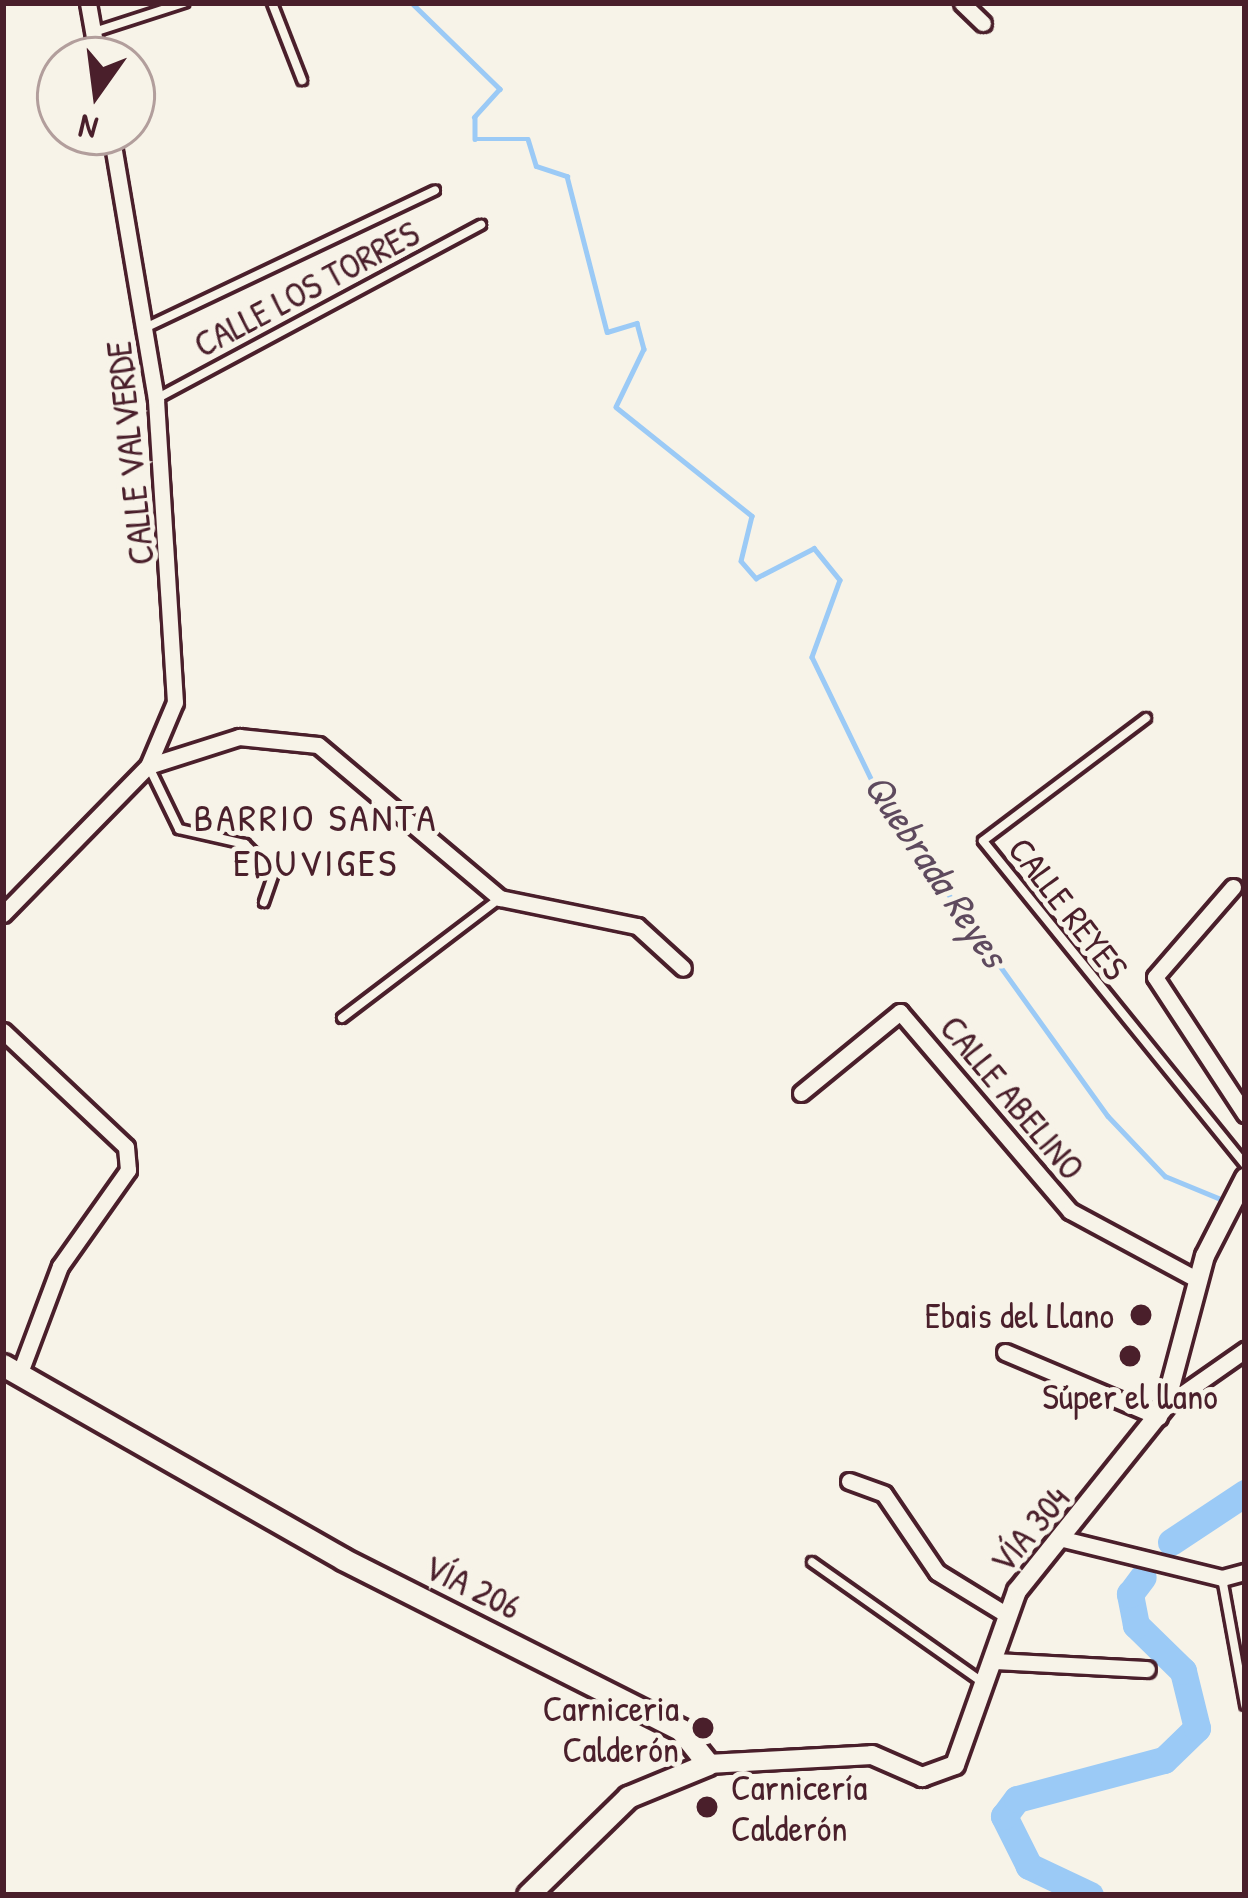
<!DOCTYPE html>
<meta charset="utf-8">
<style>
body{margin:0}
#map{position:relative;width:1248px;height:1898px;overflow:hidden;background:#f7f3e8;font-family:"Patrick Hand",sans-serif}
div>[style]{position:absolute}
.stream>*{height:4.5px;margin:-2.25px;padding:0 2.25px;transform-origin:2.25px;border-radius:2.25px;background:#9bcaf6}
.river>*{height:27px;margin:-13.5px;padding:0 13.5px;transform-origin:13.5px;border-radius:13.5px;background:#9bcaf6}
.roads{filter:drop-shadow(3px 0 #4a1f2b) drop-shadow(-3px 0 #4a1f2b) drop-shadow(0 3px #4a1f2b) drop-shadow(0 -3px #4a1f2b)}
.service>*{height:8px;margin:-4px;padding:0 4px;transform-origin:4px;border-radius:4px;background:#f7f3e8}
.minor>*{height:15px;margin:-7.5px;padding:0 7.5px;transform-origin:7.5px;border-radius:7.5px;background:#f7f3e8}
.tertiary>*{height:18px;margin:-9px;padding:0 9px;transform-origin:9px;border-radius:9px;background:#f7f3e8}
.secondary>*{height:21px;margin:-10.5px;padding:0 10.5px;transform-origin:10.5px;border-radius:10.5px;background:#f7f3e8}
.dots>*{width:33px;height:33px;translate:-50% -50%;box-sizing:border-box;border:6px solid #f7f3e8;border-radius:50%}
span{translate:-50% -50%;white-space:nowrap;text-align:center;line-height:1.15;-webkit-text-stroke:10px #f7f3e8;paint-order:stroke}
.street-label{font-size:36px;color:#4a1f2b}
.poi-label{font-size:36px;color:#4a1f2b}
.right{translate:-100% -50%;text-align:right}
.left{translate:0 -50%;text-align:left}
.neighbourhood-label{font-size:39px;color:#4a1f2b;letter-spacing:3px}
.water-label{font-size:39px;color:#5e4a5e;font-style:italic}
.frame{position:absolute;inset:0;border:6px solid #4a1f2b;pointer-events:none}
.north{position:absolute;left:36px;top:36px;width:120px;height:120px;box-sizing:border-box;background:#f7f3e8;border:3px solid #b29e9c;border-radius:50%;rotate:194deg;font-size:33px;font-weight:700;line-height:48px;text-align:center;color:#4a1f2b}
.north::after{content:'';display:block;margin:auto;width:42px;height:54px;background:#4a1f2b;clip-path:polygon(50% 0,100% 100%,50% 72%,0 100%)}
</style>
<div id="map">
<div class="stream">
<i style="left:412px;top:3px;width:123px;rotate:44.3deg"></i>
<i style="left:500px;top:89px;width:38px;rotate:132deg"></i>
<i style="left:475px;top:117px;width:22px;rotate:90deg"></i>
<i style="left:475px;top:139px;width:53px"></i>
<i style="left:528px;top:139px;width:28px;rotate:73deg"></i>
<i style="left:536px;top:166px;width:33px;rotate:18deg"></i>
<i style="left:567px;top:176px;width:161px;rotate:75.6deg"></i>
<i style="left:607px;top:332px;width:31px;rotate:-17deg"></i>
<i style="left:637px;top:323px;width:27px;rotate:75deg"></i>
<i style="left:644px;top:349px;width:64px;rotate:115.8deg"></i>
<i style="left:616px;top:407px;width:174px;rotate:38.7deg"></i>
<i style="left:752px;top:516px;width:46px;rotate:103.7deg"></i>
<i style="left:741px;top:561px;width:23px;rotate:49deg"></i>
<i style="left:756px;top:578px;width:65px;rotate:-27.3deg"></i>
<i style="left:814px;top:548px;width:41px;rotate:50.9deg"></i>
<i style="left:840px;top:580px;width:82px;rotate:110deg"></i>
<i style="left:812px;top:657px;width:162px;rotate:64.1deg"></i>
<i style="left:883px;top:803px;width:385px;rotate:54.3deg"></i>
<i style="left:1108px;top:1116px;width:83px;rotate:46.5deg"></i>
<i style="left:1165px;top:1176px;width:68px;rotate:22.4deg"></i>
</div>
<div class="river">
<i style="left:1171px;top:1542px;width:89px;rotate:-33.5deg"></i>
<i style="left:1090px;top:1895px;width:68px;rotate:-154.6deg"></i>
<i style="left:1029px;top:1866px;width:56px;rotate:-116.6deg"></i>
<i style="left:1004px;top:1816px;width:21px;rotate:-53deg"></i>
<i style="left:1017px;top:1799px;width:152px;rotate:-14.9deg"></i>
<i style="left:1164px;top:1760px;width:46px;rotate:-44.1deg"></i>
<i style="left:1197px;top:1728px;width:59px;rotate:-103.8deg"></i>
<i style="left:1183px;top:1671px;width:66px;rotate:-135.6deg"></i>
<i style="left:1136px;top:1625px;width:32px;rotate:-101deg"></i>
<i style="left:1130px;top:1594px;width:21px;rotate:-53deg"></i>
</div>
<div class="roads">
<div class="service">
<i style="left:272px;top:3px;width:83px;rotate:68.7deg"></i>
<i style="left:94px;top:32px;width:95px;rotate:-17.9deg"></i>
<i style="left:145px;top:328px;width:321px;rotate:-25.4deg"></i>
<i style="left:156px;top:399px;width:369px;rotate:-28.2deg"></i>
<i style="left:1146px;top:718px;width:204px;rotate:143deg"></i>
<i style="left:983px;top:841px;width:417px;rotate:51deg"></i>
<i style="left:149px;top:767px;width:69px;rotate:64.2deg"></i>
<i style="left:179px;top:829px;width:68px;rotate:12.8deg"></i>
<i style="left:245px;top:844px;width:41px;rotate:45deg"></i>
<i style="left:274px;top:873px;width:31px;rotate:109deg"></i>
<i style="left:342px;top:1018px;width:197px;rotate:-37.2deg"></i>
<i style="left:812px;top:1562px;width:208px;rotate:35.2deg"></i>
<i style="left:1222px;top:1578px;width:129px;rotate:79.7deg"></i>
</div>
<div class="minor">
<i style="left:88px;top:3px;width:58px;rotate:80deg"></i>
<i style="left:962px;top:3px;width:29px;rotate:44deg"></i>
<i style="left:148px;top:766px;width:96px;rotate:-17.7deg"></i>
<i style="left:239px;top:737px;width:79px;rotate:5.8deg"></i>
<i style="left:318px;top:745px;width:238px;rotate:40.1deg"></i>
<i style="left:500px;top:898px;width:140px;rotate:11.6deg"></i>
<i style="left:637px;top:926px;width:62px;rotate:42.4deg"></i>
<i style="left:1233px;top:887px;width:119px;rotate:130.9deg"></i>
<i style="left:1155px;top:977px;width:164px;rotate:56.7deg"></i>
<i style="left:3px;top:914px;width:207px;rotate:-45.6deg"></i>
<i style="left:148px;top:766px;width:69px;rotate:-67.1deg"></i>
<i style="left:175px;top:702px;width:304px;rotate:-93.6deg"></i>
<i style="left:156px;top:399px;width:271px;rotate:-99.6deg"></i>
<i style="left:3px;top:1031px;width:169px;rotate:43.3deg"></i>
<i style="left:126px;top:1147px;width:23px;rotate:85deg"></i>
<i style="left:128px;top:1170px;width:118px;rotate:125.3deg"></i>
<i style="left:60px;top:1266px;width:116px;rotate:110.6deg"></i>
<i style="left:801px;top:1093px;width:128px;rotate:-39.3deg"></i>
<i style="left:900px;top:1012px;width:262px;rotate:49.5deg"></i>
<i style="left:1070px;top:1211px;width:145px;rotate:28.3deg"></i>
<i style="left:1005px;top:1352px;width:167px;rotate:22.9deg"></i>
<i style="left:1165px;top:1406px;width:98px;rotate:-35deg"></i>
<i style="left:849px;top:1481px;width:37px;rotate:20deg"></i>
<i style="left:884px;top:1494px;width:94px;rotate:55.8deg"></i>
<i style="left:937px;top:1572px;width:82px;rotate:31.6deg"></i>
<i style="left:1059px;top:1538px;width:168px;rotate:13.8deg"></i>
<i style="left:1222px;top:1578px;width:24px;rotate:-15deg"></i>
<i style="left:993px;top:1661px;width:154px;rotate:3deg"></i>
</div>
<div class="tertiary">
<i style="left:708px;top:1764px;width:164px;rotate:-3.1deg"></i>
<i style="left:872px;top:1755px;width:55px;rotate:23.7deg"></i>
<i style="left:922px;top:1777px;width:35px;rotate:-20deg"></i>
<i style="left:955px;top:1765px;width:185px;rotate:-70.4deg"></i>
<i style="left:1017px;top:1591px;width:237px;rotate:-51.3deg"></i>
<i style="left:1165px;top:1406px;width:155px;rotate:-75.1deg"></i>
<i style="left:1205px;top:1256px;width:88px;rotate:-62.9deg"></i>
</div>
<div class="secondary">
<i style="left:3px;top:1365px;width:391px;rotate:29.7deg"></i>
<i style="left:343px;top:1559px;width:379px;rotate:26.8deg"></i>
<i style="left:681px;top:1730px;width:43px;rotate:51.5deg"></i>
<i style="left:708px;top:1764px;width:87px;rotate:157.6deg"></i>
<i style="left:628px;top:1797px;width:140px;rotate:135.6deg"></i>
</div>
</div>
<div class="dots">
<i style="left:1141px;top:1315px;background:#4a1f2b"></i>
<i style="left:1130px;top:1356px;background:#4a1f2b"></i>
<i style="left:703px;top:1728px;background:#4a1f2b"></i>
<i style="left:707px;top:1807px;background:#4a1f2b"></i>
</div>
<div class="street-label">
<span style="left:306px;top:288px;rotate:-28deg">CALLE LOS TORRES</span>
<span style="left:129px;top:453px;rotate:-96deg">CALLE VALVERDE</span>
<span style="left:1069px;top:908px;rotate:52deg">CALLE REYES</span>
<span style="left:1013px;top:1097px;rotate:50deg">CALLE ABELINO</span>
<span style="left:1029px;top:1529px;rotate:-50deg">VÍA 304</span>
<span style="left:473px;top:1586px;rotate:26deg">VÍA 206</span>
</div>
<div class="poi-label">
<span class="right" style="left:1114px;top:1315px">Ebais del Llano</span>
<span style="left:1130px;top:1396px">Súper el llano</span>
<span class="right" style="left:679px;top:1728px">Carniceria<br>Calderón</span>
<span class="left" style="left:731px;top:1807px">Carnicería<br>Calderón</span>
</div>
<div class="neighbourhood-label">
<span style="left:316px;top:840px">BARRIO SANTA<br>EDUVIGES</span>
</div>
<div class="water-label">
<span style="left:936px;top:870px;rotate:56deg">Quebrada Reyes</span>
</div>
<div class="frame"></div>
<div class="north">N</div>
</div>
